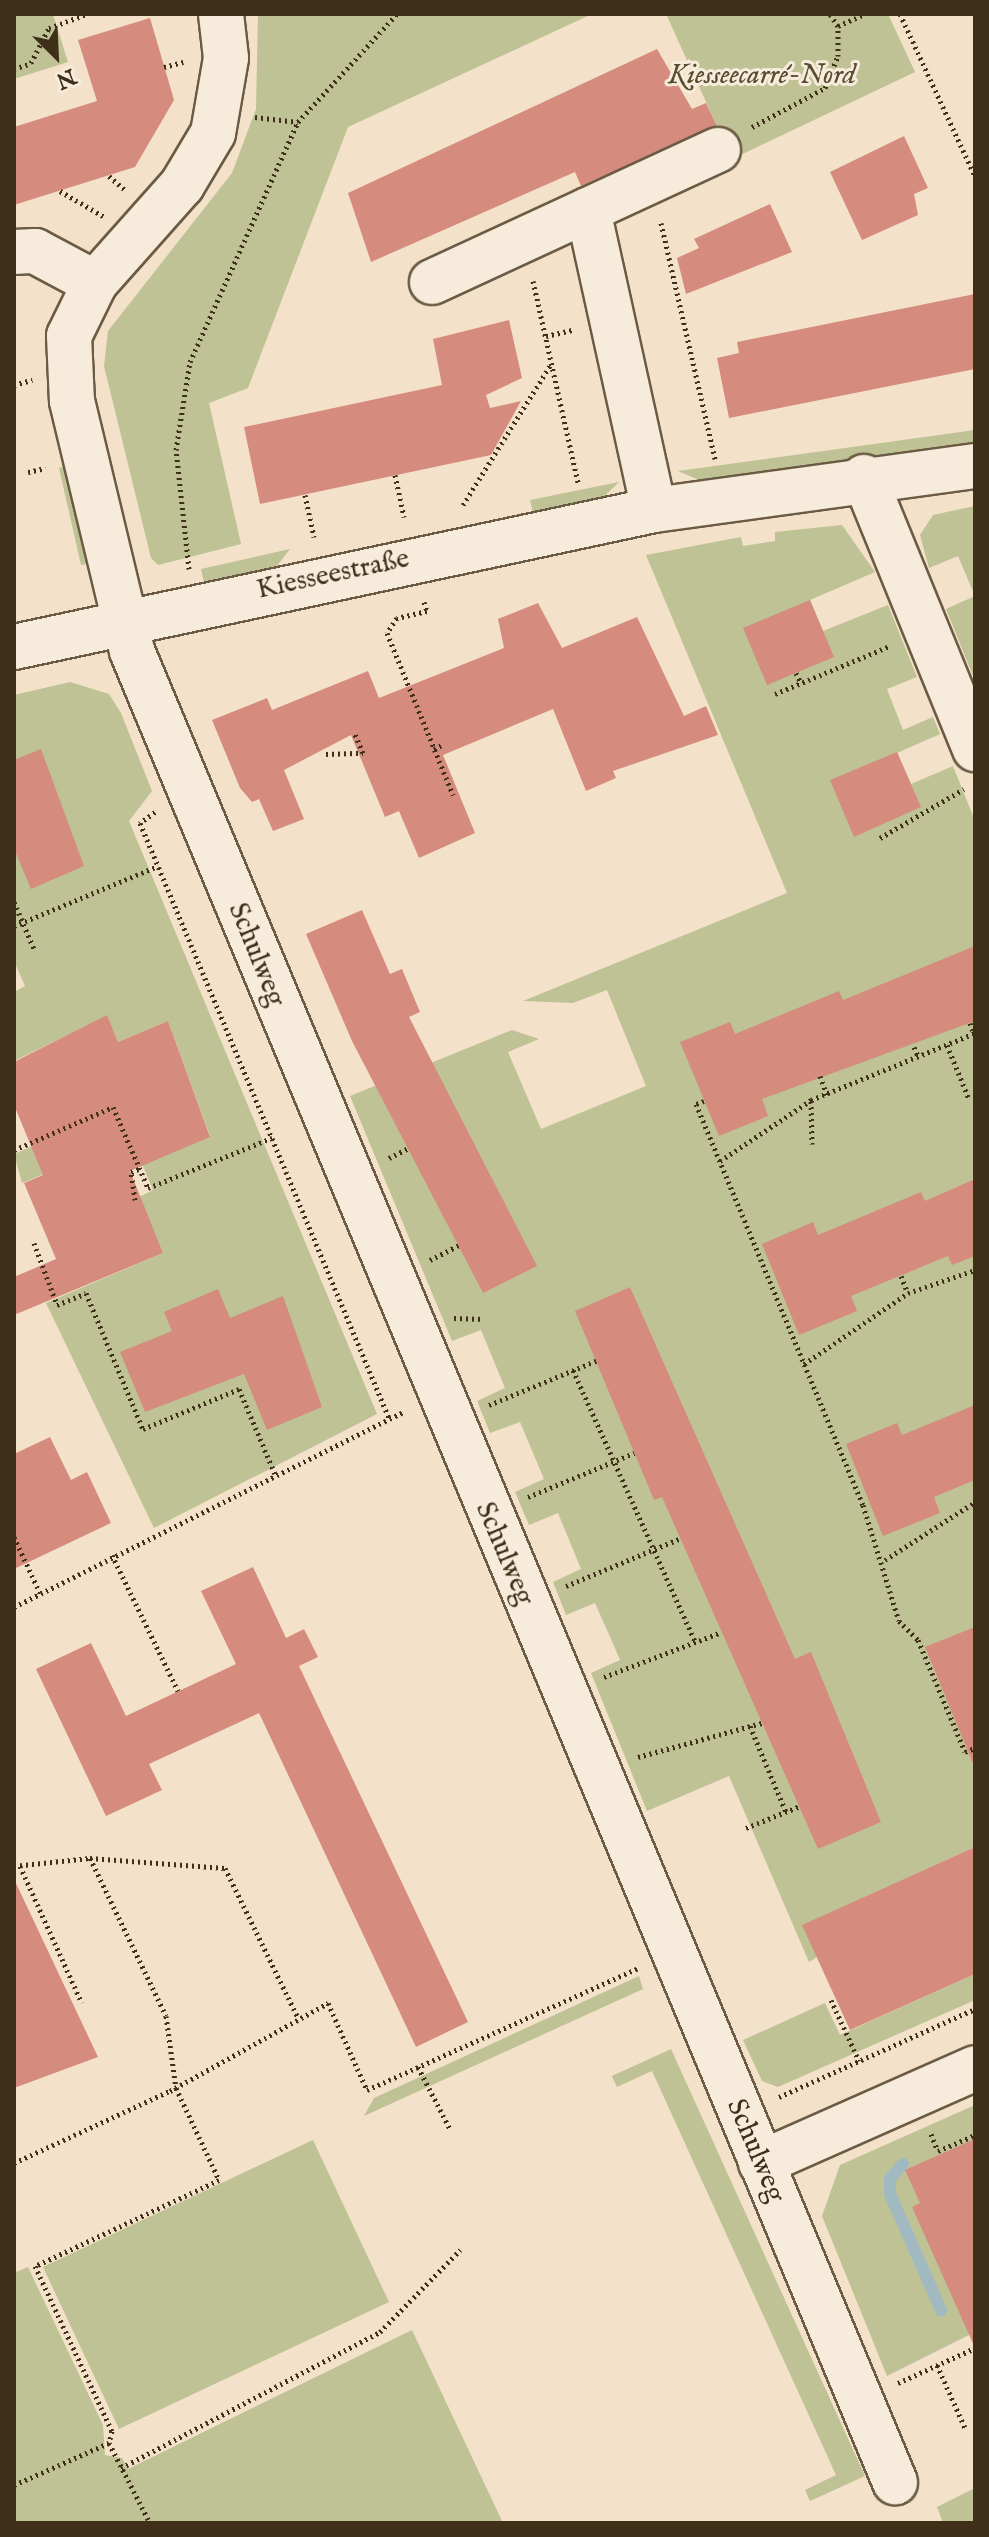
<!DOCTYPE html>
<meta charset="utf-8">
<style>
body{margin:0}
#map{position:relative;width:989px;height:2537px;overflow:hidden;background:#f3e1c9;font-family:"IM FELL English",serif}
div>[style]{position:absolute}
.green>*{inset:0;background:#bec294}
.stream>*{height:12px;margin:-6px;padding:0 6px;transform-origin:6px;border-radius:6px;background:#a1bac2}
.building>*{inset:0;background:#d58c7f}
.path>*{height:5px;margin-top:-2.5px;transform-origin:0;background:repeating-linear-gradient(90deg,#3f2e18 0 2px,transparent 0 6px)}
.roads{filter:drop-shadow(2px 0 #6c5b44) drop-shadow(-2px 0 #6c5b44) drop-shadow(0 2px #6c5b44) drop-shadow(0 -2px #6c5b44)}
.minor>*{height:44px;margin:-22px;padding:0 22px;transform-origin:22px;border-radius:22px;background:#f7ecdc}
span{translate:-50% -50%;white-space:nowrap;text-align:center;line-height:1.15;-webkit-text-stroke:6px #f7ecdc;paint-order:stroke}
.park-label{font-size:28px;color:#584c31;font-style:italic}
.street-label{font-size:28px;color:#3f2e18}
.frame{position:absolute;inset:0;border:16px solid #3f2e18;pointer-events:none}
.north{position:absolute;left:16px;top:16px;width:80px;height:80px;-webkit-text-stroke:6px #f7ecdc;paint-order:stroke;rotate:156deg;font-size:22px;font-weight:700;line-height:32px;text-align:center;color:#3f2e18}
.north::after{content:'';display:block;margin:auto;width:28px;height:36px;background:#3f2e18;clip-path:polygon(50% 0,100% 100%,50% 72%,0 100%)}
</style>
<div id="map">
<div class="green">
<i style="clip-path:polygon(14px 14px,53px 14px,68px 62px,14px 79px)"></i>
<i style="clip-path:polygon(258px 14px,592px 14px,348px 127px,248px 388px,209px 403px,241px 544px,158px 565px,151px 558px,104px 366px,108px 331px,232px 173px,256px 109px)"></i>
<i style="clip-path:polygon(666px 14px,888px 14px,915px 72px,732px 159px)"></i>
<i style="clip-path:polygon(975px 430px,975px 444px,704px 482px,678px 471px)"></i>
<i style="clip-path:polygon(69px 465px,91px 563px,81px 565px,59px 468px)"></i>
<i style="clip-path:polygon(619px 482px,599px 501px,533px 513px,530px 500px)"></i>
<i style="clip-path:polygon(975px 506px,975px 681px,946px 609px,975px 596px,958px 556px,929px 568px,920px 535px,933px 515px)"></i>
<i style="clip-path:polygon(842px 525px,875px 572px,810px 600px,823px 631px,888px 605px,917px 677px,887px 689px,903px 730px,933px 717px,940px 734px,897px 753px,911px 784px,953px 766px,975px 821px,975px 1847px,803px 1925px,817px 1957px,809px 1962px,729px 1776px,647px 1811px,591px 1673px,620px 1660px,614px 1646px,595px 1603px,566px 1615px,553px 1582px,581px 1569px,558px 1513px,529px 1525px,515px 1492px,544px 1479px,520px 1422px,490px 1433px,477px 1401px,505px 1388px,481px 1330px,452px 1341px,350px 1096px,512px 1030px,539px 1039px,508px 1052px,541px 1129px,646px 1086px,607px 990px,573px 1003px,523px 1001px,787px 893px,646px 555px,741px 537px,743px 546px,775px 541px,775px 532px)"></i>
<i style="clip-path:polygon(290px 549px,276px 567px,204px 583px,201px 569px)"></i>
<i style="clip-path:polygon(70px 682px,109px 694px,121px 713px,152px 791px,129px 821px,377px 1414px,154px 1528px,46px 1303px,163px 1253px,139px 1197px,153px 1190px,125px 1123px,139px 1116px,158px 1159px,210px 1136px,168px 1021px,118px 1042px,107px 1016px,14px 1061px,14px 992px,25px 986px,14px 961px,14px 695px)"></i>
<i style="clip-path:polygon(104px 1116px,116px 1144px,22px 1183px,14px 1154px)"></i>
<i style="clip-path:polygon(975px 1974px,975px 2000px,778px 2087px,762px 2081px,743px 2040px,825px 2003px,840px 2035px)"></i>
<i style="clip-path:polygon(639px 1976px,643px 1989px,364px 2116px,374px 2098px)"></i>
<i style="clip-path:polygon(671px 2049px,865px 2476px,810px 2501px,805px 2490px,836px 2475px,652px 2071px,617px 2087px,612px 2076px)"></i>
<i style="clip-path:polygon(975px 2105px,975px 2332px,887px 2376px,822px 2216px,840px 2165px)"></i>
<i style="clip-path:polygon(313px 2140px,389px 2302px,119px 2429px,43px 2267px)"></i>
<i style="clip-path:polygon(28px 2267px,103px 2425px,105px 2455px,122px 2458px,128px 2469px,412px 2330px,503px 2523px,14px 2523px,14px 2273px)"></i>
<i style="clip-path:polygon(975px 2488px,975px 2523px,943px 2523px,937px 2507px)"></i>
</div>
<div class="stream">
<i style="left:903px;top:2164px;width:20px;rotate:131deg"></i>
<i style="left:890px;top:2179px;width:15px;rotate:90deg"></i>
<i style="left:890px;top:2194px;width:127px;rotate:66.3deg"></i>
</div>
<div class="building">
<i style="clip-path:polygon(150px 18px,174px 100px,135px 167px,14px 205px,14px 127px,97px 101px,78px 40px)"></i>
<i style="clip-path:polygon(657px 49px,692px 109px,706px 103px,717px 126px,581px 186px,575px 172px,371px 262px,348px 193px)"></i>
<i style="clip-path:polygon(904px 136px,928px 188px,914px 194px,918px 215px,862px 240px,830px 172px)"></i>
<i style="clip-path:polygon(770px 204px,792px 252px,686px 294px,677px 258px,699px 248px,694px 239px)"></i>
<i style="clip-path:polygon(975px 294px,975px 369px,729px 418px,717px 358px,739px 353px,737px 342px)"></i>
<i style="clip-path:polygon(509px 320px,522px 378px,486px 395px,490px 408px,521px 401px,491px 455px,260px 504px,244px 427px,442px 385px,433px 339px)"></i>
<i style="clip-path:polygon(810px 600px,834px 657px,767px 685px,743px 628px)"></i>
<i style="clip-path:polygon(538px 603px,562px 648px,637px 617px,684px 716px,706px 706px,718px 735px,613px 771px,616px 778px,586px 791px,553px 709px,443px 755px,475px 833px,419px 858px,399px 811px,385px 817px,351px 735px,284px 770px,304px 819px,273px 831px,259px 799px,252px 802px,240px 788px,212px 720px,267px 698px,272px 710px,368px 671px,379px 698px,504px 648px,498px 619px)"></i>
<i style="clip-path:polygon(41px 749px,84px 866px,31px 889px,14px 849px,14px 760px)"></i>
<i style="clip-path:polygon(897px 752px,921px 807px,854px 837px,830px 780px)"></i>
<i style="clip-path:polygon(362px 910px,390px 974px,402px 969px,420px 1012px,409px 1017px,537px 1266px,483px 1293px,352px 1041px,306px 934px)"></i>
<i style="clip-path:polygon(975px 946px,975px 1021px,762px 1099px,768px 1116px,719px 1136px,680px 1042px,730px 1022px,735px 1034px,839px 991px,843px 1000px)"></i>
<i style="clip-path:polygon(107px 1015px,118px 1042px,168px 1021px,210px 1137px,130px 1171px,163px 1253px,14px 1315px,14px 1277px,56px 1259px,24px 1183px,43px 1175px,14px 1105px,14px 1062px)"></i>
<i style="clip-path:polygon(975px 1179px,975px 1256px,952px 1265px,948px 1256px,851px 1296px,857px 1311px,799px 1335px,762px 1244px,813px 1222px,818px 1235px,921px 1192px,925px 1201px)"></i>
<i style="clip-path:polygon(630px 1287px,795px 1659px,811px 1652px,881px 1822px,818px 1849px,662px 1497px,654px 1500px,575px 1311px)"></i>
<i style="clip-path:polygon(218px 1289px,230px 1318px,283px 1296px,322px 1407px,267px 1430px,244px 1374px,145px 1412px,120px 1352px,172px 1331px,164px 1312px)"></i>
<i style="clip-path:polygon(975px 1405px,975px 1480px,934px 1497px,940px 1513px,883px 1536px,846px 1444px,897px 1423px,902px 1435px)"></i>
<i style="clip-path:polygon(50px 1437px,71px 1480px,87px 1472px,111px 1523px,14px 1569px,14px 1454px)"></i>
<i style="clip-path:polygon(253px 1567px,286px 1638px,304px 1629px,318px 1657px,299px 1666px,468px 2022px,416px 2047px,259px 1713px,149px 1764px,162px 1790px,106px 1816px,36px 1669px,91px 1643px,126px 1716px,236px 1664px,201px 1591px)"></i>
<i style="clip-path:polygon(975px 1627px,975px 1765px,974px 1766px,925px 1647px)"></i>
<i style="clip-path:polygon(975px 1847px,975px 1974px,850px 2030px,802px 1925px)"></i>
<i style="clip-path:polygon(14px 1879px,98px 2057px,14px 2088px)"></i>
<i style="clip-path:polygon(975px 2139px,975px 2348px,912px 2207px,920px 2203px,905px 2170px)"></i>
</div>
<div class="path">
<i style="left:900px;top:14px;width:179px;rotate:65.2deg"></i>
<i style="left:838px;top:26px;width:30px;rotate:-24deg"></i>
<i style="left:164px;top:67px;width:20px;rotate:-15deg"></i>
<i style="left:14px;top:69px;width:18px;rotate:-19deg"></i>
<i style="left:31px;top:63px;width:39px;rotate:-63deg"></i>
<i style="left:49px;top:28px;width:40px;rotate:-20.2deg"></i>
<i style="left:255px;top:117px;width:43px;rotate:6.6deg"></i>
<i style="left:752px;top:127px;width:83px;rotate:-28.1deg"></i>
<i style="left:825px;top:88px;width:35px;rotate:-68deg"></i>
<i style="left:838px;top:56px;width:30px;rotate:-90deg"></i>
<i style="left:838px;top:26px;width:14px;rotate:-124deg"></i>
<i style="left:109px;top:176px;width:20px;rotate:41deg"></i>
<i style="left:60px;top:191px;width:50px;rotate:30.2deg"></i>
<i style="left:661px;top:223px;width:242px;rotate:77.1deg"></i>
<i style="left:533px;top:281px;width:207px;rotate:77.4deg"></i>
<i style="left:546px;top:336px;width:28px;rotate:-13deg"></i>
<i style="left:14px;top:385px;width:19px;rotate:-16deg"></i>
<i style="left:28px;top:472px;width:18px;rotate:-13deg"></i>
<i style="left:395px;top:475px;width:43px;rotate:77.9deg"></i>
<i style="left:305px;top:495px;width:43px;rotate:77.9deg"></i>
<i style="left:463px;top:505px;width:166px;rotate:-58deg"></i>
<i style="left:189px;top:569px;width:120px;rotate:-96.2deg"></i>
<i style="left:176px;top:450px;width:89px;rotate:-81deg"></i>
<i style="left:190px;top:362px;width:263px;rotate:-65.8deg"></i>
<i style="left:298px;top:122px;width:147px;rotate:-47.5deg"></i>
<i style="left:424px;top:602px;width:9px;rotate:72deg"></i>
<i style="left:427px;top:611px;width:31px;rotate:167deg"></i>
<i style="left:397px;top:618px;width:18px;rotate:124deg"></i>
<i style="left:387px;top:633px;width:175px;rotate:67.8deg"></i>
<i style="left:796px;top:673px;width:11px;rotate:63deg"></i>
<i style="left:775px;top:694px;width:125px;rotate:-22.7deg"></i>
<i style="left:434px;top:749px;width:9px;rotate:-27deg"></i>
<i style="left:326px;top:754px;width:37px;rotate:-2deg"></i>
<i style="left:363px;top:753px;width:21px;rotate:-113deg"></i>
<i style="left:155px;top:812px;width:19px;rotate:144deg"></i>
<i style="left:140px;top:823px;width:645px;rotate:67.29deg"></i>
<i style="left:880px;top:838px;width:97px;rotate:-30.3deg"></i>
<i style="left:14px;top:902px;width:51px;rotate:66.9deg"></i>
<i style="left:14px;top:926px;width:156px;rotate:-22.6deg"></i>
<i style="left:970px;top:1023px;width:12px;rotate:70deg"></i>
<i style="left:947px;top:1045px;width:58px;rotate:67.8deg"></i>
<i style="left:914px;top:1047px;width:10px;rotate:66deg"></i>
<i style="left:820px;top:1076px;width:20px;rotate:70deg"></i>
<i style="left:704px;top:1101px;width:9px;rotate:159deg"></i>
<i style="left:696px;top:1104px;width:434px;rotate:67.4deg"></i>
<i style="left:863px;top:1505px;width:121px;rotate:72.8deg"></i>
<i style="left:899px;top:1621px;width:27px;rotate:45deg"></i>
<i style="left:918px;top:1640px;width:121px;rotate:67.2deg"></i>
<i style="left:965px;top:1752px;width:11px;rotate:-22deg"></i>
<i style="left:811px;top:1101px;width:43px;rotate:88.7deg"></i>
<i style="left:14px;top:1150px;width:108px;rotate:-23.5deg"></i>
<i style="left:113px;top:1107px;width:88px;rotate:66.6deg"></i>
<i style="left:148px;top:1188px;width:134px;rotate:-22deg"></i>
<i style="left:389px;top:1158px;width:22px;rotate:-27deg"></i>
<i style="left:720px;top:1161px;width:110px;rotate:-33.8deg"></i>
<i style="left:811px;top:1100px;width:177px;rotate:-22.2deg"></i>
<i style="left:135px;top:1200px;width:28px;rotate:-98deg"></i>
<i style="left:131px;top:1172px;width:9px;rotate:-21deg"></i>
<i style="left:34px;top:1243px;width:66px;rotate:69.6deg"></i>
<i style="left:57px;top:1305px;width:31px;rotate:-22deg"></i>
<i style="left:86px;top:1293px;width:147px;rotate:67.3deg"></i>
<i style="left:143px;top:1429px;width:104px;rotate:-22.6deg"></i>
<i style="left:239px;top:1389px;width:92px;rotate:67deg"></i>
<i style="left:430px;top:1260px;width:33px;rotate:-27deg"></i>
<i style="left:901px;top:1276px;width:18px;rotate:68deg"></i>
<i style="left:454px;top:1318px;width:30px;rotate:2deg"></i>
<i style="left:804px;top:1364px;width:126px;rotate:-34.3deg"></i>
<i style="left:908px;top:1293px;width:71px;rotate:-18.9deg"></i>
<i style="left:573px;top:1370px;width:298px;rotate:65.8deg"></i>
<i style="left:489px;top:1405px;width:116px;rotate:-22.4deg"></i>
<i style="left:528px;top:1497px;width:115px;rotate:-22.5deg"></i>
<i style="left:14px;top:1537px;width:62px;rotate:65.1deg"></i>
<i style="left:112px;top:1555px;width:151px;rotate:64.1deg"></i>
<i style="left:885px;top:1560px;width:107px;rotate:-32.8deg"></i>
<i style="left:566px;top:1586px;width:122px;rotate:-22.6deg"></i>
<i style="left:14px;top:1607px;width:436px;rotate:-26.6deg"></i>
<i style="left:604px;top:1677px;width:123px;rotate:-20.9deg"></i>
<i style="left:750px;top:1726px;width:93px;rotate:67.3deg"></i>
<i style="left:638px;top:1757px;width:132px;rotate:-15.4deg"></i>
<i style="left:746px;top:1828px;width:58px;rotate:-22.2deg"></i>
<i style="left:90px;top:1858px;width:175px;rotate:64.3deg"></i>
<i style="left:166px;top:2016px;width:73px;rotate:82.1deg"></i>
<i style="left:176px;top:2088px;width:102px;rotate:64.9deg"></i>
<i style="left:219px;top:2180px;width:203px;rotate:154.9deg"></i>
<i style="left:35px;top:2266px;width:182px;rotate:65deg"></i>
<i style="left:112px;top:2431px;width:12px;rotate:104deg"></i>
<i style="left:14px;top:1866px;width:76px;rotate:-6deg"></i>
<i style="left:90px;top:1858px;width:135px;rotate:4.2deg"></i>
<i style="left:225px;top:1868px;width:167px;rotate:64deg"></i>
<i style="left:20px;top:1866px;width:150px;rotate:65.7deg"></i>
<i style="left:831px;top:2000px;width:67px;rotate:65.3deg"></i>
<i style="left:418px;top:2067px;width:70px;rotate:62.7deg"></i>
<i style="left:779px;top:2097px;width:215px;rotate:-24.2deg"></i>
<i style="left:931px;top:2134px;width:18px;rotate:68deg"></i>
<i style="left:938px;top:2151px;width:40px;rotate:-23.4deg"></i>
<i style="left:14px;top:2163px;width:172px;rotate:-24.8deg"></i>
<i style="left:170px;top:2091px;width:181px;rotate:-29.1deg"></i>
<i style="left:328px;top:2003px;width:95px;rotate:65.9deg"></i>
<i style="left:367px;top:2090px;width:297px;rotate:-24.2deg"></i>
<i style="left:937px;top:2365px;width:69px;rotate:66deg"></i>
<i style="left:898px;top:2383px;width:85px;rotate:-24.4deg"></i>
<i style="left:121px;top:2468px;width:293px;rotate:-27.7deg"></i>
<i style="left:380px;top:2332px;width:115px;rotate:-45.7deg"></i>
<i style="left:14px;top:2485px;width:104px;rotate:-23.9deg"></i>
<i style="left:109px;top:2443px;width:90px;rotate:62.9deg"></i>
<i style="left:165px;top:2523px;width:25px"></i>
</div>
<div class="roads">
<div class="minor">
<i style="left:221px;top:14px;width:44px;rotate:83.5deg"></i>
<i style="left:226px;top:58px;width:76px;rotate:99.8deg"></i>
<i style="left:213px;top:133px;width:61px;rotate:120.8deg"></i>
<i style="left:182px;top:185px;width:131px;rotate:131.6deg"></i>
<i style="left:95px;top:283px;width:59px;rotate:116.1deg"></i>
<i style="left:69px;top:336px;width:65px;rotate:87.4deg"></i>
<i style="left:72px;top:401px;width:257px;rotate:76.5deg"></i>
<i style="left:132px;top:651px;width:1984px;rotate:67.38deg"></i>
<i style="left:588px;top:210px;width:307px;rotate:77.6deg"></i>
<i style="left:14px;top:252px;width:21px;rotate:-3deg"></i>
<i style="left:35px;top:251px;width:68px;rotate:28.1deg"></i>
<i style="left:432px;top:282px;width:315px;rotate:-24.8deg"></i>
<i style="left:864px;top:477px;width:294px;rotate:67.8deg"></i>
<i style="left:14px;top:647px;width:654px;rotate:-12.08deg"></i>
<i style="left:654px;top:510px;width:324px;rotate:-7.8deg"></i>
<i style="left:761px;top:2163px;width:234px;rotate:-23.9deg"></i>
</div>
</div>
<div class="park-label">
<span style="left:762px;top:76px">Kiesseecarré-Nord</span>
</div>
<div class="street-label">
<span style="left:333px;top:575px;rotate:-12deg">Kiesseestraße</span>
<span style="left:256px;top:955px;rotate:68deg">Schulweg</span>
<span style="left:504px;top:1554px;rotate:67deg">Schulweg</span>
<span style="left:755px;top:2151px;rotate:67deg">Schulweg</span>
</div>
<div class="frame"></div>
<div class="north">N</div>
</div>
